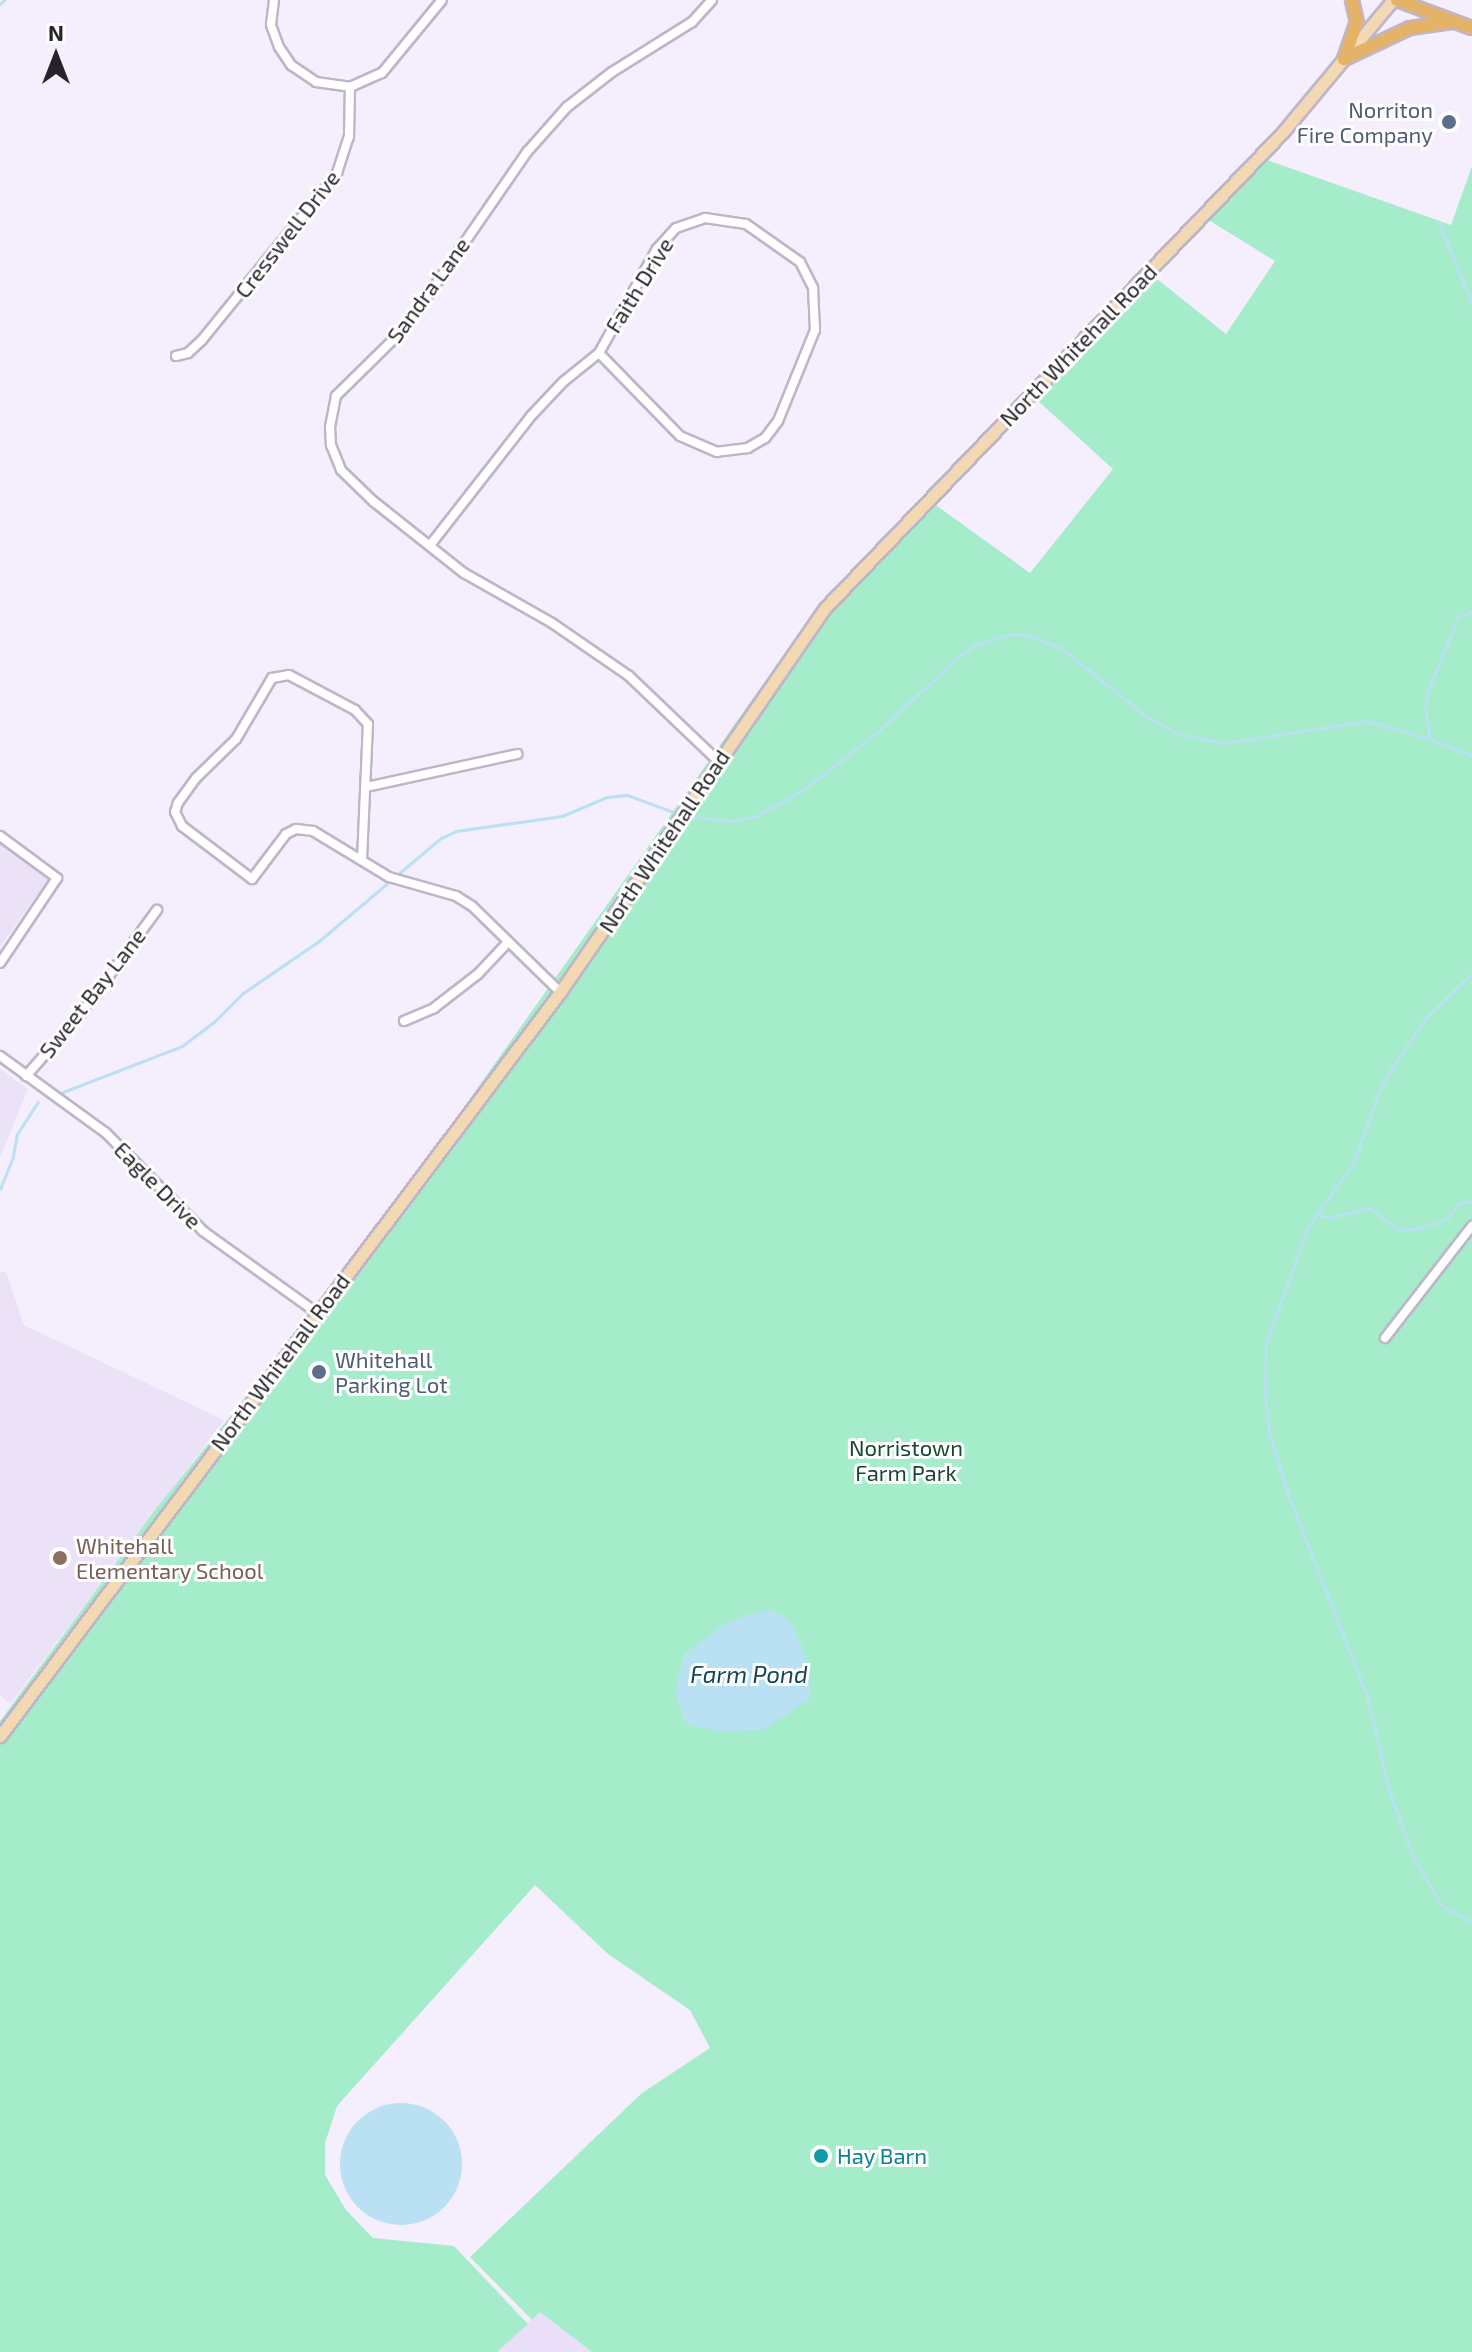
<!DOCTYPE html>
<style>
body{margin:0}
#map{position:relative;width:1472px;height:2352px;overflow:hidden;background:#f5eefd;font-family:"Exo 2",sans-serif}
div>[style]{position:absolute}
.built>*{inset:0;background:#eadff8}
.education>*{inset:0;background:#ece2f7}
.green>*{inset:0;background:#a5edca}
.water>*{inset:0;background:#b9e1f3}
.round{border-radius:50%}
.stream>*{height:3px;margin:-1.5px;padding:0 1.5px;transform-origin:1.5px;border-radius:1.5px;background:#b9e1f3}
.roads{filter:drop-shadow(2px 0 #beb6c8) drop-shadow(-2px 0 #beb6c8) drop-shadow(0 2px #beb6c8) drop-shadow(0 -2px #beb6c8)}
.minor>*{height:8px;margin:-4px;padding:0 4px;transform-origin:4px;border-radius:4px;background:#fff}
.secondary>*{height:11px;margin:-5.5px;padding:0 5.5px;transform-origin:5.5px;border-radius:5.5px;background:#f2d9b3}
.primary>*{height:12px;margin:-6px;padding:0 6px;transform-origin:6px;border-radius:6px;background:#e5b367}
.dots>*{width:22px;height:22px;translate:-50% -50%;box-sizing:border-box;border:4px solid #fefefe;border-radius:50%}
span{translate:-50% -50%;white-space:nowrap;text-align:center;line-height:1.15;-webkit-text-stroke:6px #fefefe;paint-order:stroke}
.service-label{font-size:22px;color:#4e5e75}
.right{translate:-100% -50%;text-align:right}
.left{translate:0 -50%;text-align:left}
.street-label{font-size:22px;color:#26232a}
.park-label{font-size:22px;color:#184633}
.education-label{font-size:22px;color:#785e54}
.culture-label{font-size:22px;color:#0d838f}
.water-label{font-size:24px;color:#144659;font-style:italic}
.north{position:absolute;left:16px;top:16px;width:80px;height:80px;-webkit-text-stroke:6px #fefefe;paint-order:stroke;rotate:0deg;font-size:22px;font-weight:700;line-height:32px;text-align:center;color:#26232a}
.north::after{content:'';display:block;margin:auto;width:28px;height:36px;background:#26232a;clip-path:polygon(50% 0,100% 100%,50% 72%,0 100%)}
</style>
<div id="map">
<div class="built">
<i style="clip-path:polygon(540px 2311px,592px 2352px,497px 2352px)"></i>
</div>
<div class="education">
<i style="clip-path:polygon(0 843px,49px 878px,0 947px)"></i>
<i style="clip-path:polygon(0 1069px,28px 1089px,0 1158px)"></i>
<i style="clip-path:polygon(0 1272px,6px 1272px,24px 1325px,224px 1420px,10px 1704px,0 1695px)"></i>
</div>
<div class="green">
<i style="clip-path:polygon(1264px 159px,1451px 225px,1472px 166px,1472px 2352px,592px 2352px,540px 2312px,532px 2320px,470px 2257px,642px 2093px,710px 2048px,690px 2010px,608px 1954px,535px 1885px,337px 2106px,325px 2143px,325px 2175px,346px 2210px,373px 2238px,454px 2246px,528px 2324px,497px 2352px,0 2352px,0 1721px,155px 1510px,286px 1347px,421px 1168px,807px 622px,926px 498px,1030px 573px,1113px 469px,1026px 390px,1152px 275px,1226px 334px,1275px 261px,1202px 216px)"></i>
</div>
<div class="water">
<i style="clip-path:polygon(772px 1610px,790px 1621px,801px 1644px,809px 1669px,810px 1699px,765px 1729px,725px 1732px,689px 1725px,684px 1720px,675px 1693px,684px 1655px,722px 1625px,749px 1614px)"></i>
<i class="round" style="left:340px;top:2103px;width:122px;height:122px"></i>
</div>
<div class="stream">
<i style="left:0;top:4px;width:6px;rotate:-45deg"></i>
<i style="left:1438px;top:221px;width:90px;rotate:67.7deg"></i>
<i style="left:1430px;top:739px;width:31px;rotate:-99deg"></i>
<i style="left:1425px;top:708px;width:17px;rotate:-80deg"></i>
<i style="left:1428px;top:691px;width:80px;rotate:-67.9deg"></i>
<i style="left:1458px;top:617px;width:15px;rotate:-23deg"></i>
<i style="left:686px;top:816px;width:45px;rotate:6.3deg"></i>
<i style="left:731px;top:821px;width:26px;rotate:-11deg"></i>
<i style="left:757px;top:816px;width:53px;rotate:-29.5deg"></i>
<i style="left:803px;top:790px;width:91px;rotate:-37.9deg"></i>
<i style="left:875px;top:734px;width:118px;rotate:-42.6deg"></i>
<i style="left:962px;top:654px;width:18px;rotate:-34deg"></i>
<i style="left:977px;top:644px;width:35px;rotate:-16deg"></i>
<i style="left:1011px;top:634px;width:16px;rotate:4deg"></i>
<i style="left:1027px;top:635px;width:36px;rotate:21deg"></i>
<i style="left:1061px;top:648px;width:110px;rotate:38.7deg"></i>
<i style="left:1147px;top:717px;width:35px;rotate:29deg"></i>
<i style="left:1178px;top:734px;width:47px;rotate:11.1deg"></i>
<i style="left:1224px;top:743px;width:145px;rotate:-8.7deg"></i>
<i style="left:1367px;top:721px;width:66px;rotate:15.9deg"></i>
<i style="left:1430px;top:739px;width:45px;rotate:22deg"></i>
<i style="left:1472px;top:973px;width:66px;rotate:135.6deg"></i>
<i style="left:1425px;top:1019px;width:53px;rotate:124.3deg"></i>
<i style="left:1395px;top:1063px;width:32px;rotate:120deg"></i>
<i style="left:1379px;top:1091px;width:75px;rotate:109.4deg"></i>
<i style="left:1354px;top:1162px;width:80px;rotate:125.3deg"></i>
<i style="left:1308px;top:1227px;width:123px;rotate:109.9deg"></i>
<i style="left:1266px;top:1343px;width:53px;rotate:91.1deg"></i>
<i style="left:1265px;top:1396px;width:40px;rotate:82.9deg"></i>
<i style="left:1270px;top:1436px;width:64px;rotate:72.7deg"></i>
<i style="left:1289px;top:1497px;width:214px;rotate:68.6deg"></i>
<i style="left:1367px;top:1696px;width:97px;rotate:76.8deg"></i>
<i style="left:1389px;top:1790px;width:71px;rotate:70.3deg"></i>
<i style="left:1413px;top:1857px;width:57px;rotate:59.4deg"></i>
<i style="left:1442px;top:1906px;width:34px;rotate:28deg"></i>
<i style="left:63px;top:1092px;width:128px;rotate:-21.1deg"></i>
<i style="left:182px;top:1046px;width:39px;rotate:-37deg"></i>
<i style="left:213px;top:1023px;width:42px;rotate:-45deg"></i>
<i style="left:243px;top:993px;width:92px;rotate:-34.4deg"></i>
<i style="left:319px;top:941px;width:160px;rotate:-40.2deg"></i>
<i style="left:441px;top:838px;width:17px;rotate:-25deg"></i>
<i style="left:456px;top:831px;width:107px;rotate:-8.1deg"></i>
<i style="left:562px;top:816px;width:49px;rotate:-22.9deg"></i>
<i style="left:607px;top:797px;width:20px;rotate:-6deg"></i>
<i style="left:627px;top:795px;width:55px;rotate:20.1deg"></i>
<i style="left:0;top:1189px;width:35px;rotate:-68deg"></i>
<i style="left:13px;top:1156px;width:22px;rotate:-80deg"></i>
<i style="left:17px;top:1134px;width:38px;rotate:-57deg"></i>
<i style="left:1318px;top:1215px;width:13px;rotate:9deg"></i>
<i style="left:1331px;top:1217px;width:39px;rotate:-13deg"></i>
<i style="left:1369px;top:1208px;width:37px;rotate:36deg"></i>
<i style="left:1399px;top:1230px;width:17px;rotate:-3deg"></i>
<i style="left:1416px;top:1229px;width:31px;rotate:-17deg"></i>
<i style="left:1446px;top:1220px;width:22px;rotate:-51deg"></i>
<i style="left:1460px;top:1203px;width:12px;rotate:-9deg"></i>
</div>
<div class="roads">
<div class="minor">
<i style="left:274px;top:0;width:25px;rotate:97deg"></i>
<i style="left:271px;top:25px;width:23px;rotate:70deg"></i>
<i style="left:279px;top:47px;width:22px;rotate:56deg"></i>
<i style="left:291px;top:65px;width:30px;rotate:34deg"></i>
<i style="left:316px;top:82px;width:34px;rotate:8deg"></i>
<i style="left:350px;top:87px;width:35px;rotate:-24deg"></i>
<i style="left:382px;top:73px;width:94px;rotate:-50.6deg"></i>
<i style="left:712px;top:0;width:30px;rotate:132deg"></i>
<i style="left:692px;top:22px;width:94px;rotate:148deg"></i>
<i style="left:612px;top:72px;width:57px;rotate:142.1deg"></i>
<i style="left:567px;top:107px;width:60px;rotate:131.6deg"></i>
<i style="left:527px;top:152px;width:211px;rotate:124.6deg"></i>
<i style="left:407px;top:326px;width:100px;rotate:135.4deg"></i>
<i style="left:336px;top:396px;width:32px;rotate:101deg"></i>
<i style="left:330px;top:427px;width:18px;rotate:87deg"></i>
<i style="left:331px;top:445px;width:27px;rotate:68deg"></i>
<i style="left:341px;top:470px;width:45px;rotate:44.1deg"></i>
<i style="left:373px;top:501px;width:116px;rotate:38.4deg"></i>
<i style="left:464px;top:573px;width:101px;rotate:29.6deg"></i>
<i style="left:552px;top:623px;width:93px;rotate:34.5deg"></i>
<i style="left:629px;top:676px;width:124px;rotate:43.7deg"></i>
<i style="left:176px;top:356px;width:12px;rotate:-14deg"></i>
<i style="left:188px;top:353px;width:19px;rotate:-43deg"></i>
<i style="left:202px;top:340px;width:215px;rotate:-51deg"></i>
<i style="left:337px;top:173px;width:38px;rotate:-72deg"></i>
<i style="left:349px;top:137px;width:50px;rotate:-88.9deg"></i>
<i style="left:431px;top:544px;width:162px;rotate:-52deg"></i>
<i style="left:531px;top:416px;width:47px;rotate:-46.7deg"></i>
<i style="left:563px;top:382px;width:46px;rotate:-38.9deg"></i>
<i style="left:599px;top:353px;width:119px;rotate:-60.9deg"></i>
<i style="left:657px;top:249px;width:28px;rotate:-48deg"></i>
<i style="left:676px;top:228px;width:31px;rotate:-19deg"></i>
<i style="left:705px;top:218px;width:41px;rotate:8.3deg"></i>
<i style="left:746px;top:224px;width:66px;rotate:35.1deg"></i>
<i style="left:800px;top:262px;width:29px;rotate:63deg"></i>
<i style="left:813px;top:288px;width:42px;rotate:87.3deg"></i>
<i style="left:815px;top:330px;width:98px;rotate:112.1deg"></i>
<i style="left:778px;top:421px;width:21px;rotate:127deg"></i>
<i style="left:765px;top:438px;width:20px;rotate:150deg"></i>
<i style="left:748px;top:448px;width:31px;rotate:173deg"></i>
<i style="left:717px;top:452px;width:40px;rotate:-156.6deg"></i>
<i style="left:680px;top:436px;width:116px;rotate:-134.3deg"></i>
<i style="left:366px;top:787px;width:155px;rotate:-12.3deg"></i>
<i style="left:0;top:836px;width:71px;rotate:36.4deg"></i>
<i style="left:57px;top:878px;width:102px;rotate:123.8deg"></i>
<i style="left:362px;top:860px;width:136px;rotate:-87.5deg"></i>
<i style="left:368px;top:724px;width:19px;rotate:-133deg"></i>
<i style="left:355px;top:710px;width:75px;rotate:-152.1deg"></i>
<i style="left:289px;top:675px;width:17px;rotate:170deg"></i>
<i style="left:272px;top:678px;width:71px;rotate:120.5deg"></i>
<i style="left:236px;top:739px;width:56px;rotate:135.7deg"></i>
<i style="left:196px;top:778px;width:31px;rotate:126deg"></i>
<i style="left:178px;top:803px;width:9px;rotate:108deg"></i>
<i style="left:175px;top:812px;width:16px;rotate:63deg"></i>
<i style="left:182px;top:826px;width:88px;rotate:37.1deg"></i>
<i style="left:252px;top:879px;width:56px;rotate:-52.9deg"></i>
<i style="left:286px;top:834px;width:11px;rotate:-27deg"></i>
<i style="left:296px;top:829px;width:17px;rotate:7deg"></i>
<i style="left:313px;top:831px;width:89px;rotate:31.2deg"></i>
<i style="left:389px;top:877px;width:70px;rotate:15.8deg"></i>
<i style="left:456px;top:896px;width:19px;rotate:32deg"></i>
<i style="left:472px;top:906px;width:123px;rotate:44.3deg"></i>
<i style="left:404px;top:1021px;width:33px;rotate:-23deg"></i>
<i style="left:434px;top:1008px;width:56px;rotate:-37.7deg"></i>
<i style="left:478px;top:974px;width:44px;rotate:-46.8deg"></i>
<i style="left:0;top:1056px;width:131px;rotate:36deg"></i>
<i style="left:106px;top:1133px;width:138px;rotate:45.3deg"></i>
<i style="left:203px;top:1231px;width:140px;rotate:35.7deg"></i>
<i style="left:26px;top:1076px;width:88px;rotate:-48.7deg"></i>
<i style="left:84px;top:1010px;width:124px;rotate:-53.9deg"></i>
<i style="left:1385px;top:1338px;width:142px;rotate:-52.2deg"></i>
</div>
<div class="secondary">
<i style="left:0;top:1736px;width:931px;rotate:-53.03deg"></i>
<i style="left:560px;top:992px;width:467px;rotate:-55.4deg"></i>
<i style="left:825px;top:608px;width:659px;rotate:-46.11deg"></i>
<i style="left:1282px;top:133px;width:173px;rotate:-50.2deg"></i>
</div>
<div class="primary">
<i style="left:1397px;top:0;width:80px;rotate:20.5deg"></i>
<i style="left:1344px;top:59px;width:73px;rotate:-25.2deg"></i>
<i style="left:1410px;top:28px;width:42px;rotate:-8.1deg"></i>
<i style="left:1344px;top:59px;width:39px;rotate:-71deg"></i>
<i style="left:1357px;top:22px;width:23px;rotate:-103deg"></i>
</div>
</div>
<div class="dots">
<i style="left:1449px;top:122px;background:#5c6f8a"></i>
<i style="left:319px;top:1372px;background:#5c6f8a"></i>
<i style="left:60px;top:1558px;background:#8d6e63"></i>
<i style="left:821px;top:2156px;background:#0f9aa8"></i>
</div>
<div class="service-label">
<span class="right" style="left:1433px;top:122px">Norriton<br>Fire Company</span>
<span class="left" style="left:335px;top:1372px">Whitehall<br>Parking Lot</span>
</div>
<div class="street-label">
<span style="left:287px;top:234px;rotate:-52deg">Cresswell Drive</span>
<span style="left:639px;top:285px;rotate:-58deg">Faith Drive</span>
<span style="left:428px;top:290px;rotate:-54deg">Sandra Lane</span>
<span style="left:1078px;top:345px;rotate:-46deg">North Whitehall Road</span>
<span style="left:664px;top:841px;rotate:-56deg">North Whitehall Road</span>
<span style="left:92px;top:993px;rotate:-52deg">Sweet Bay Lane</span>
<span style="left:158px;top:1185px;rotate:45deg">Eagle Drive</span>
<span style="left:280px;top:1362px;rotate:-53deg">North Whitehall Road</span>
</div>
<div class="park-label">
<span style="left:906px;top:1460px">Norristown<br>Farm Park</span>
</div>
<div class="education-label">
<span class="left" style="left:76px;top:1558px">Whitehall<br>Elementary School</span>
</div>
<div class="culture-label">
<span class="left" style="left:837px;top:2156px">Hay Barn</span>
</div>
<div class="water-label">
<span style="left:749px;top:1674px">Farm Pond</span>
</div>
<div class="north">N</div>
</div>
